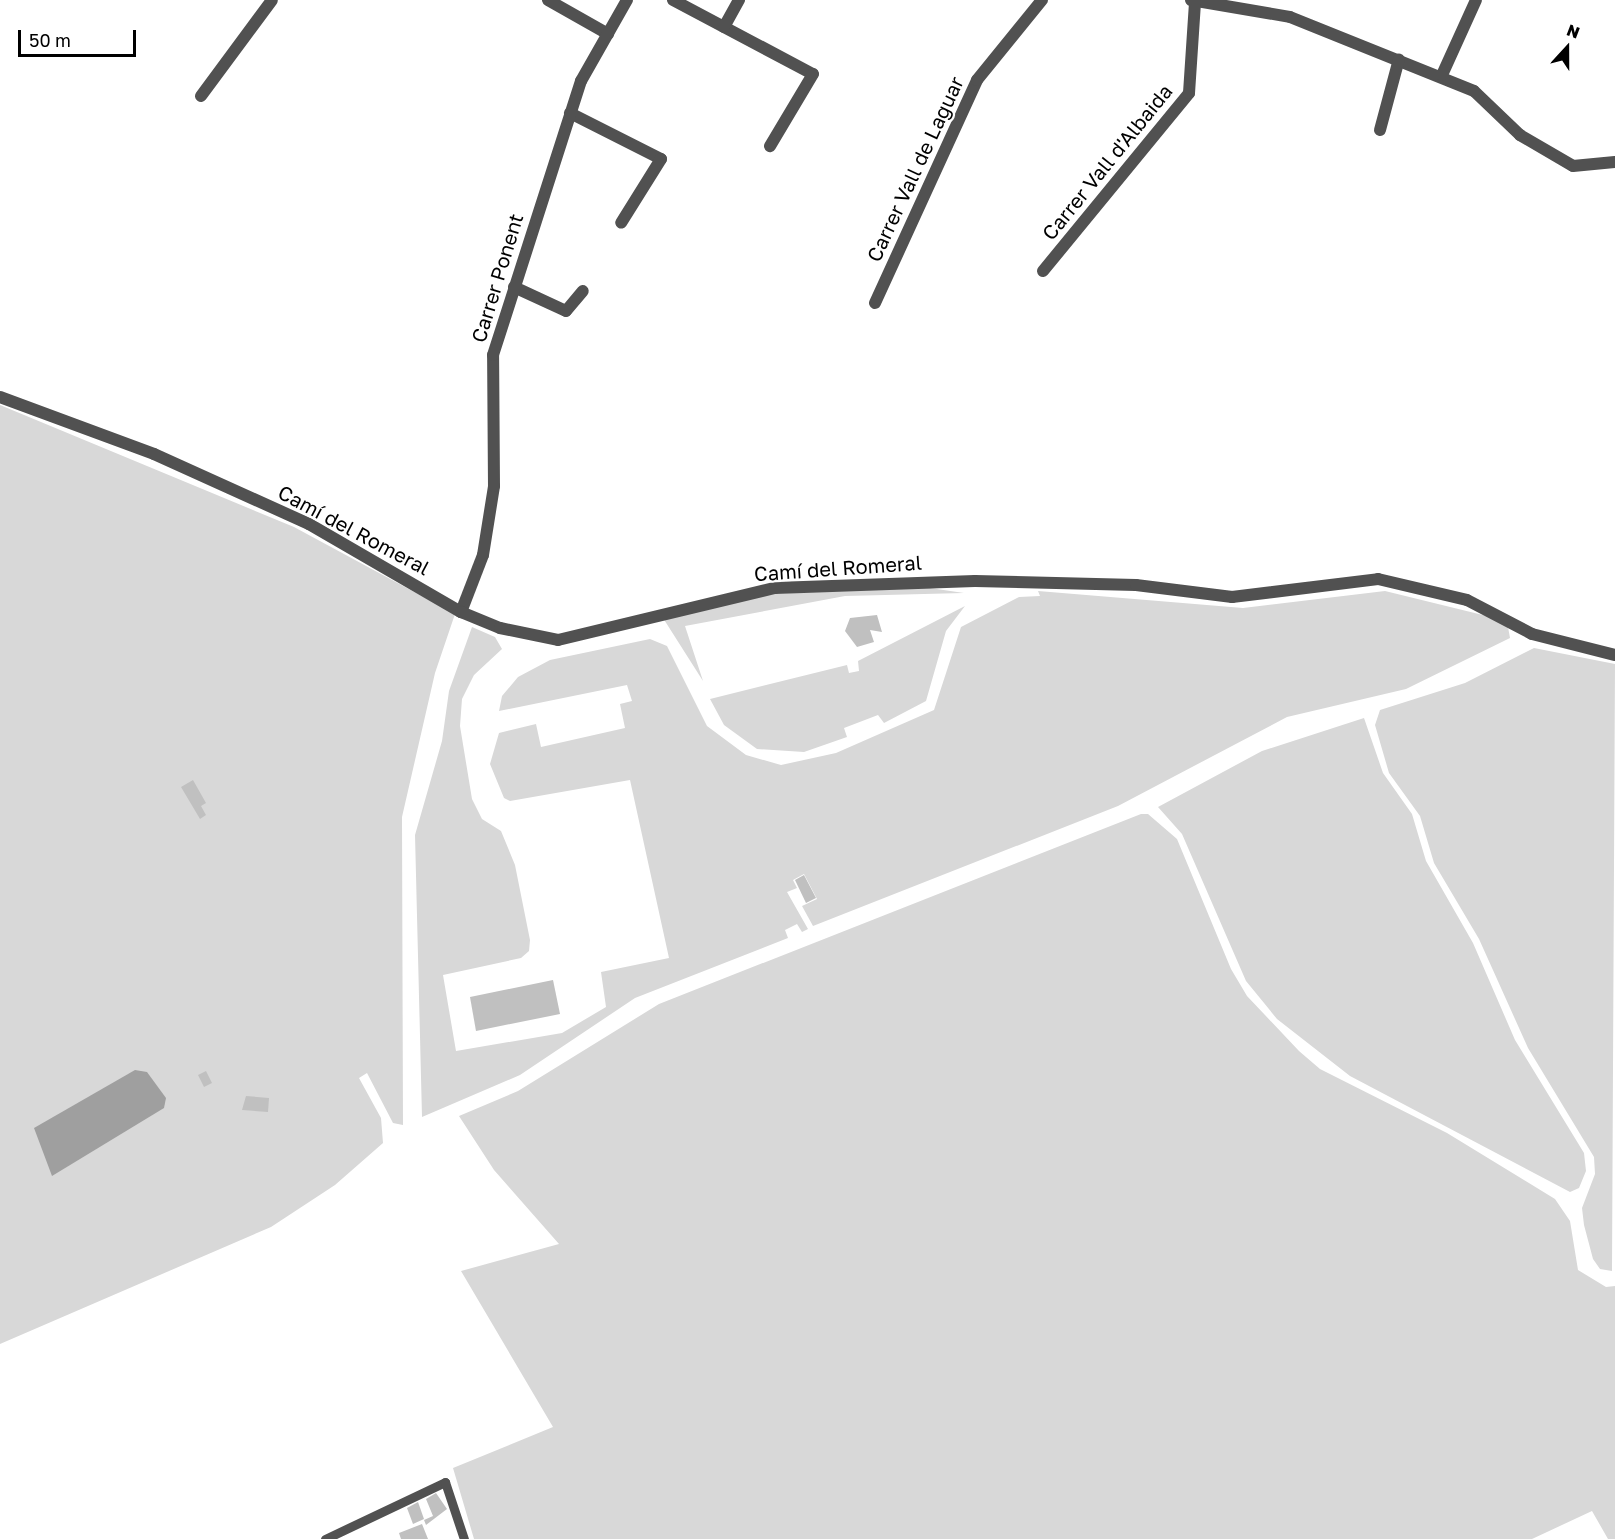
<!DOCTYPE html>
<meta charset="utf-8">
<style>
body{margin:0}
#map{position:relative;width:1615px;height:1539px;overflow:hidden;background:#fff;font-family:"Golos Text",sans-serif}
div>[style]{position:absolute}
.green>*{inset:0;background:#d8d8d8}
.water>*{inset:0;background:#9f9f9f}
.building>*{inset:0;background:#c0c0c0}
.service>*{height:9px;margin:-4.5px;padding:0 4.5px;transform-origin:4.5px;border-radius:4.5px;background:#515151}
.minor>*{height:12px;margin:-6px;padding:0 6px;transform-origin:6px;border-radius:6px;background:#515151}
.tertiary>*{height:12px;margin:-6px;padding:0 6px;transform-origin:6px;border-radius:6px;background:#515151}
span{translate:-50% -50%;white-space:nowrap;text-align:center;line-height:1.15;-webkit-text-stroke:4.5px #fff;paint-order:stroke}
.street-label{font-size:20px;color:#000}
.north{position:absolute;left:1537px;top:18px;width:60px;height:60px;-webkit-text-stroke:4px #fff;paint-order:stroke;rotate:21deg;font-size:16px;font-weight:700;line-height:24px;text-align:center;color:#000}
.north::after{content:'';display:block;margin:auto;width:21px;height:27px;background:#000;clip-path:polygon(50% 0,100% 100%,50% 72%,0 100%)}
.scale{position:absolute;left:18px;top:30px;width:118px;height:27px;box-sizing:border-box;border:3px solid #000;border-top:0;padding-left:8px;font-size:18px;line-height:21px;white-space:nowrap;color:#000;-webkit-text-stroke:4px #fff;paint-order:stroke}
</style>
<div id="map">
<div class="green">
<i style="clip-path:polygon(0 405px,294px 527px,455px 614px,435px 673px,402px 817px,403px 1125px,393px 1123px,367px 1073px,359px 1078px,381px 1118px,383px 1143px,335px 1185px,271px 1227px,0 1344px)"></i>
<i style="clip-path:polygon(923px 587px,964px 593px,845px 596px,685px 626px,703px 681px,663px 618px,770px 594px)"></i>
<i style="clip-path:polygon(1038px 591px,1243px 608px,1385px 591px,1495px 618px,1508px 627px,1510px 638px,1406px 689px,1287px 717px,1118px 806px,813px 926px,802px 906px,817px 899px,804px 874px,793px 880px,797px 888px,787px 892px,808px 929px,802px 932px,797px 924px,785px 930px,788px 938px,635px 998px,520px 1075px,422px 1117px,415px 835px,442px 741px,449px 691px,472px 627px,495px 637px,502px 649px,474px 675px,462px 699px,460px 726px,472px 799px,482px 819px,501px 831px,515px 865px,530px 940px,529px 951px,521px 958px,443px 975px,456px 1051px,562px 1033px,606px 1007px,601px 972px,669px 958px,630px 780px,510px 801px,504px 798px,490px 764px,499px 733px,536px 724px,541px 747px,625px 728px,620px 704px,632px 701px,627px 685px,499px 711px,502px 696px,518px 677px,550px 660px,650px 639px,667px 646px,707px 726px,746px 755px,781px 765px,836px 753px,934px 710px,961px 627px,1019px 597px,1040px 596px)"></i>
<i style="clip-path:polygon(965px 606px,946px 631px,926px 701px,884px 723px,878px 715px,844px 728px,847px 737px,804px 752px,757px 749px,724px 725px,710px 699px,847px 665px,849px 673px,859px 671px,858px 661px)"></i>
<i style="clip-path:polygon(1534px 648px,1615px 664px,1612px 1271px,1600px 1269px,1593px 1259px,1584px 1225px,1582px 1208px,1595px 1174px,1594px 1157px,1528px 1048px,1479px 939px,1434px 863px,1420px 816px,1389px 773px,1375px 725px,1380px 710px,1465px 683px)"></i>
<i style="clip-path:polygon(1364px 718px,1383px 773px,1412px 814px,1426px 861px,1473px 943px,1515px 1040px,1584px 1153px,1586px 1171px,1579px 1188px,1570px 1192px,1350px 1076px,1277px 1019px,1246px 981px,1182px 834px,1158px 807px,1262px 751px)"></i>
<i style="clip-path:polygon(1141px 814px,1148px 814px,1177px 839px,1231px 969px,1247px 996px,1299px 1051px,1320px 1069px,1447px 1133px,1555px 1199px,1570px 1221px,1578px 1270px,1606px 1287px,1615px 1286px,1615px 1539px,1608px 1539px,1592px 1511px,1532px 1539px,474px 1539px,453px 1468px,553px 1427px,461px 1271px,559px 1244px,494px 1170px,459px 1116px,518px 1091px,659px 1004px)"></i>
</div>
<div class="water">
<i style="clip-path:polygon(135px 1070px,147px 1072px,166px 1098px,164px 1108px,52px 1176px,34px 1128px)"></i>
</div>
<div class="building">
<i style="clip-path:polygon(877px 615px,882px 632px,870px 630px,874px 642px,857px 647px,845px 631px,850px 618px)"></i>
<i style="clip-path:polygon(193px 780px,206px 803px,201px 806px,206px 815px,200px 819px,181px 787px)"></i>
<i style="clip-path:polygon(804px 875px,816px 898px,806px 903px,795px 880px)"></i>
<i style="clip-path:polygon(553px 980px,560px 1014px,476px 1031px,470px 997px)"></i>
<i style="clip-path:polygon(206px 1071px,212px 1083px,204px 1087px,198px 1075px)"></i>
<i style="clip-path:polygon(246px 1096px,269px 1098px,268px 1112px,242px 1110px)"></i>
<i style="clip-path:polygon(436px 1493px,447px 1509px,426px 1525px,424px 1520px,433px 1516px,426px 1499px)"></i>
<i style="clip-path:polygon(418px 1502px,424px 1519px,413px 1524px,407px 1508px)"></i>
<i style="clip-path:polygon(422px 1524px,428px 1539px,401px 1539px,399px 1533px)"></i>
</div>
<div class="service">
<i style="left:325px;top:1539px;width:133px;rotate:-25.4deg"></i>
<i style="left:445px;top:1482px;width:60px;rotate:71.6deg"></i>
</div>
<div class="minor">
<i style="left:548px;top:0;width:69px;rotate:29.5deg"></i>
<i style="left:673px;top:0;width:158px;rotate:27.9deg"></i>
<i style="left:813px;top:74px;width:84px;rotate:120.8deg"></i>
<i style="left:1191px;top:0;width:100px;rotate:9.7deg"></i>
<i style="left:1290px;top:17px;width:198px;rotate:21.9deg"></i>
<i style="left:1474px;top:91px;width:64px;rotate:43.7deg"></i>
<i style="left:1520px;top:135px;width:61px;rotate:30.3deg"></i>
<i style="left:1573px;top:166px;width:42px;rotate:-5.4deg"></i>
<i style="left:724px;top:27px;width:31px;rotate:-61deg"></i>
<i style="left:1442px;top:75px;width:82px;rotate:-65.6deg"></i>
<i style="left:201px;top:96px;width:119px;rotate:-53.5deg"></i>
<i style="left:570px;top:113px;width:102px;rotate:26.8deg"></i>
<i style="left:661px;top:159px;width:75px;rotate:122deg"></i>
<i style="left:1380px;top:130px;width:73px;rotate:-75deg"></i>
<i style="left:1043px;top:271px;width:230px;rotate:-50.6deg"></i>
<i style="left:1189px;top:93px;width:91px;rotate:-86.2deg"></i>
<i style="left:514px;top:287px;width:57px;rotate:24.8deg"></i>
<i style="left:566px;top:311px;width:26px;rotate:-50deg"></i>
<i style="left:875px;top:303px;width:245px;rotate:-65.4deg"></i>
<i style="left:977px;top:80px;width:103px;rotate:-50.9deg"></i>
<i style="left:461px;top:612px;width:61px;rotate:-68.9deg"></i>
<i style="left:483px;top:555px;width:70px;rotate:-80.9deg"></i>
<i style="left:494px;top:486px;width:131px;rotate:-90.4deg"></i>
<i style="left:493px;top:355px;width:288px;rotate:-72.2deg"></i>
<i style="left:581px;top:81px;width:93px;rotate:-60.4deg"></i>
</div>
<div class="tertiary">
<i style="left:0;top:397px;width:164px;rotate:20.3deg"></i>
<i style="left:154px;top:454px;width:170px;rotate:24.3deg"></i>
<i style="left:309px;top:524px;width:176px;rotate:30.1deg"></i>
<i style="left:461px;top:612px;width:42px;rotate:22.3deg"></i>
<i style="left:500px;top:628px;width:59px;rotate:11.7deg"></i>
<i style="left:558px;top:640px;width:223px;rotate:-13.5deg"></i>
<i style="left:775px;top:588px;width:200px;rotate:-2deg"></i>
<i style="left:975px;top:581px;width:161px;rotate:1.4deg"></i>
<i style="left:1136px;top:585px;width:97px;rotate:7.1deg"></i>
<i style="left:1232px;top:597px;width:147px;rotate:-7deg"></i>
<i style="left:1378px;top:579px;width:91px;rotate:13.3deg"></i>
<i style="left:1467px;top:600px;width:73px;rotate:27.6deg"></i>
<i style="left:1532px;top:634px;width:86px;rotate:14.2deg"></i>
</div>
<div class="street-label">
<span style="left:1107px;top:162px;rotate:-51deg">Carrer Vall d'Albaida</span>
<span style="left:915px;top:169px;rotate:-65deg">Carrer Vall de Laguar</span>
<span style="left:497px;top:278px;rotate:-73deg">Carrer Ponent</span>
<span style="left:354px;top:530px;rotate:28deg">Camí del Romeral</span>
<span style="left:838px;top:568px;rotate:-4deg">Camí del Romeral</span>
</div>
<div class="north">N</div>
<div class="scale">50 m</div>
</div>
